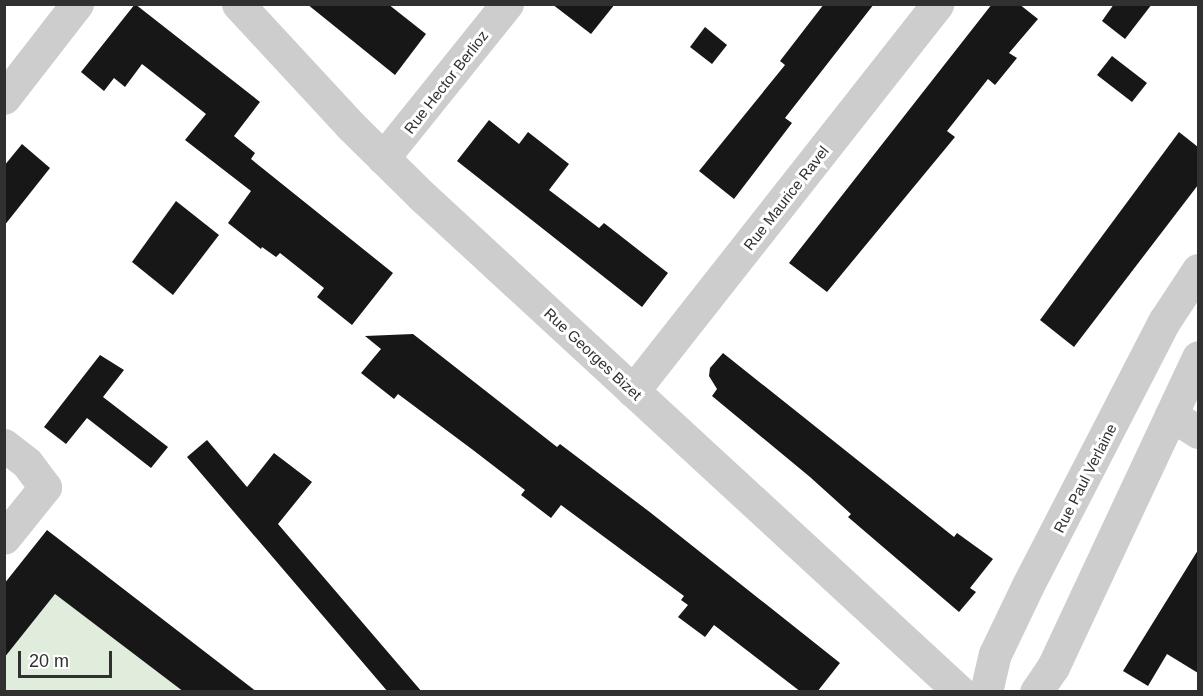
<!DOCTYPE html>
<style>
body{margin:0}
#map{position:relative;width:1203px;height:696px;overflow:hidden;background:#fff;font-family:Arial,sans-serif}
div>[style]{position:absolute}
.green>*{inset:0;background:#e0eddd}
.building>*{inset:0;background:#171717}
.minor>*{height:33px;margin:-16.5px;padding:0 16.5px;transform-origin:16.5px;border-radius:16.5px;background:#cdcdcd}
span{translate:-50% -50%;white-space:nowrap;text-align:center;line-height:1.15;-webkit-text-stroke:6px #fff;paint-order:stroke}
.street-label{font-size:15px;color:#303030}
.frame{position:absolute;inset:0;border:6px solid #303030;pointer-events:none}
.scale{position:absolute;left:18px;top:651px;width:94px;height:27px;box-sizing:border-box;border:3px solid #303030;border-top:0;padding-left:8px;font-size:18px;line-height:21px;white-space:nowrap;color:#303030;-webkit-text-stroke:4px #fff;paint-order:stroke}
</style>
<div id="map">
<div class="green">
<i style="clip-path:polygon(55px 594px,184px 691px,5px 691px,4px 658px)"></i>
</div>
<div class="building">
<i style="clip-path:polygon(135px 4px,260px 102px,234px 136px,255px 153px,251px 159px,393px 273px,352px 325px,317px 297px,324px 288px,280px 253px,276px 257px,262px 247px,261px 249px,228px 223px,251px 191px,185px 140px,206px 114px,142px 64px,125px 87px,114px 78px,104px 91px,81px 72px)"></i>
<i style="clip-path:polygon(307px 4px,388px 4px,426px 34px,395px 75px)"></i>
<i style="clip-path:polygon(552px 4px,615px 4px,591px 34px)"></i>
<i style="clip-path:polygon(824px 4px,874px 4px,785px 118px,792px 123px,734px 199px,699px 171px,785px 65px,780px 61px)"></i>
<i style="clip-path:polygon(992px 4px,1019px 4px,1038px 19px,1009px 53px,1017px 58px,995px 85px,988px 79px,947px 131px,955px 137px,827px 292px,789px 263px)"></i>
<i style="clip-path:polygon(1114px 4px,1152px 4px,1125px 39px,1102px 21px)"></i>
<i style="clip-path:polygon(705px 27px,727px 45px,712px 64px,690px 47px)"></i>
<i style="clip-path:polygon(1112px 56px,1147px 83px,1132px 102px,1097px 75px)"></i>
<i style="clip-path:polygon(489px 120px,519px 144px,528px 132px,569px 164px,549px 190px,599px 228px,604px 223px,668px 273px,642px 307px,457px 161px)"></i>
<i style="clip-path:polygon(1179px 132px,1198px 147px,1198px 185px,1074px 347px,1040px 320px)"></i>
<i style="clip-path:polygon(22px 144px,50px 168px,4px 226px,4px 166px)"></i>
<i style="clip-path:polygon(176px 201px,219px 235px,173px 295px,132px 262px)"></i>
<i style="clip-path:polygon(413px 334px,557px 447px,560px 444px,651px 513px,840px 663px,817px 692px,801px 692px,714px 625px,705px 637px,678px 617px,688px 605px,681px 600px,684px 596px,561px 505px,551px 518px,521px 495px,525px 490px,473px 450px,398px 394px,394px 399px,361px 373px,381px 349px,365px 336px)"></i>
<i style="clip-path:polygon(723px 353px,954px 537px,957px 533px,993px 559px,970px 588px,976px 592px,959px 612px,848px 517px,851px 514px,810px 477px,712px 396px,717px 389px,709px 376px,710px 368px)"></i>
<i style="clip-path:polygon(100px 355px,124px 370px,103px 397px,168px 447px,151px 468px,87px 418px,66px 444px,44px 427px)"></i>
<i style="clip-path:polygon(207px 440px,247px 487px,274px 453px,312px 482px,278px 524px,422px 692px,388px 692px,187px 457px)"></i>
<i style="clip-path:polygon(47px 530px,257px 692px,184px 692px,55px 594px,4px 658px,4px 584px)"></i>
<i style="clip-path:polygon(1198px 550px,1198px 673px,1167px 654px,1148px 686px,1123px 671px)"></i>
</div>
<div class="minor">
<i style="left:238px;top:4px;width:166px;rotate:47.2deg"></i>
<i style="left:351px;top:126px;width:101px;rotate:44.6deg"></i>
<i style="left:423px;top:197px;width:730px;rotate:42.67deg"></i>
<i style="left:4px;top:98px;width:119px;rotate:-52.2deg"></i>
<i style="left:383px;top:158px;width:198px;rotate:-51.2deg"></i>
<i style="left:633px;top:391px;width:492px;rotate:-51.8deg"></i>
<i style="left:1171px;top:415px;width:32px;rotate:32deg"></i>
<i style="left:4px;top:445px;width:29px;rotate:38deg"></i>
<i style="left:27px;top:463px;width:30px;rotate:53deg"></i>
<i style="left:45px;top:487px;width:65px;rotate:128.8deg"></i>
<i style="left:986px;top:692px;width:39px;rotate:-77deg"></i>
<i style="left:995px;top:654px;width:76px;rotate:-64.4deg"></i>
<i style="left:1028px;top:585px;width:298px;rotate:-62.7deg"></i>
<i style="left:1165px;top:320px;width:60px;rotate:-56.6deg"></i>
<i style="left:1036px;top:692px;width:30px;rotate:-56deg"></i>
<i style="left:1053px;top:667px;width:342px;rotate:-64.9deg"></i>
</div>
<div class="street-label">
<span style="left:446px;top:82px;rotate:-52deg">Rue Hector Berlioz</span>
<span style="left:786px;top:198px;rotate:-52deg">Rue Maurice Ravel</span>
<span style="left:593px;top:354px;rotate:43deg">Rue Georges Bizet</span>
<span style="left:1085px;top:478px;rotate:-63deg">Rue Paul Verlaine</span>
</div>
<div class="frame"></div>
<div class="scale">20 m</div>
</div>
